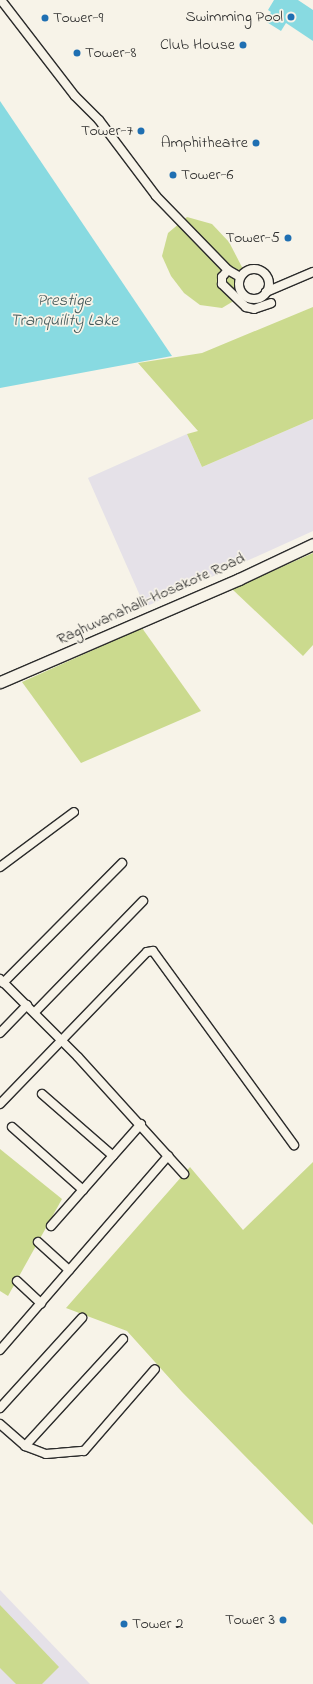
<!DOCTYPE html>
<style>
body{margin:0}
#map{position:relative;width:313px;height:1684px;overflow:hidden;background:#f7f3e8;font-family:"Indie Flower",sans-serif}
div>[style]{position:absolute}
.built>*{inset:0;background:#e5e1e8}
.green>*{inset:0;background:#cbda8e}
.water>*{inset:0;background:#88dae1}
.roads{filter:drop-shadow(1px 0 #2b2b2b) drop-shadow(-1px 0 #2b2b2b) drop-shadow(0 1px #2b2b2b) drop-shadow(0 -1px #2b2b2b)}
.minor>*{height:8px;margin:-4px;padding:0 4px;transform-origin:4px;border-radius:4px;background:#f7f3e8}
.minor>.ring{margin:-4px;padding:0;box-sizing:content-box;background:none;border:8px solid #f7f3e8;border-radius:50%}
.secondary>*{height:11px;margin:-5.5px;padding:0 5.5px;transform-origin:5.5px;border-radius:5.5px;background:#f7f3e8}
.dots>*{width:11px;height:11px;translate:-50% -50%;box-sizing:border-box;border:2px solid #f7f3e8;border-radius:50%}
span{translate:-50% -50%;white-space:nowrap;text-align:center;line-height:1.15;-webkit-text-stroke:3.5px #f7f3e8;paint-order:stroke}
.poi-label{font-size:16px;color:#2b2b2b}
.right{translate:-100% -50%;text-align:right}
.left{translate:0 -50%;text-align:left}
.street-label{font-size:16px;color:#2b2b2b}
.water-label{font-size:17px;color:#425758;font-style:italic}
</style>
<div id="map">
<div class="built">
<i style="clip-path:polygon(313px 419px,313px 531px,145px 607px,88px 478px,187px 434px,202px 467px)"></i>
<i style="clip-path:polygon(0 1590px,90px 1684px,0 1684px)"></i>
</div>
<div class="green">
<i style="clip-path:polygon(187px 217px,212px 224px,229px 242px,244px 271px,242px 296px,222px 308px,200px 305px,184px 293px,171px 276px,162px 256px,168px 233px)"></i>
<i style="clip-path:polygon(313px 307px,313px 419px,202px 467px,187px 434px,198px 431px,138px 363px,202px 353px)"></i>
<i style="clip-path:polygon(313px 553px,313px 645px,303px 656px,232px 589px)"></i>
<i style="clip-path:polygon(142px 628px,201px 711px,81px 763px,22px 682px)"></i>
<i style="clip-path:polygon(0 1149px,62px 1199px,8px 1296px,0 1291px)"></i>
<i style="clip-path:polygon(313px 1162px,313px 1525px,182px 1392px,127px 1331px,66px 1308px,190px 1167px,243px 1230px)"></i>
<i style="clip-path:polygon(0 1605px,59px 1667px,42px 1684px,16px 1684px,0 1668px)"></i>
</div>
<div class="water">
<i style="clip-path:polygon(274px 0,298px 0,313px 10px,313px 41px,286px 23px,281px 31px,265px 21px,271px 12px,268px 10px)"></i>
<i style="clip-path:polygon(0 101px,172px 356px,0 388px)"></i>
</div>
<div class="roads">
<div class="minor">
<i style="left:1px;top:0;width:121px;rotate:52.4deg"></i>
<i style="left:75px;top:96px;width:34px;rotate:45deg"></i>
<i style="left:99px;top:120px;width:95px;rotate:53.1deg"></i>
<i style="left:156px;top:196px;width:103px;rotate:45.8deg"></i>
<i style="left:228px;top:270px;width:14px;rotate:30deg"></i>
<i class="ring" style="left:239px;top:269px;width:22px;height:22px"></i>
<i style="left:228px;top:270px;width:9px;rotate:131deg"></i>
<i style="left:222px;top:277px;width:7px;rotate:90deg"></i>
<i style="left:222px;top:284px;width:33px;rotate:44deg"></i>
<i style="left:246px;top:307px;width:8px;rotate:14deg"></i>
<i style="left:254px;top:309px;width:18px;rotate:-19deg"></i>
<i style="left:266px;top:292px;width:51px;rotate:-23.1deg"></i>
<i style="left:0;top:867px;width:92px;rotate:-36.6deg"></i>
<i style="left:0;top:979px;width:110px;rotate:45deg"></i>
<i style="left:78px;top:1057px;width:158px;rotate:47.8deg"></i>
<i style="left:3px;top:983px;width:169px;rotate:-45.2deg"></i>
<i style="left:35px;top:1012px;width:155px;rotate:-45.8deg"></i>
<i style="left:0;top:1033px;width:39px;rotate:-46deg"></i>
<i style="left:42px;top:1094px;width:94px;rotate:41.1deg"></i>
<i style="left:0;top:1104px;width:211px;rotate:-46deg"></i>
<i style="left:147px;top:952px;width:6px;rotate:-9deg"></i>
<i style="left:153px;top:951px;width:240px;rotate:54deg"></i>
<i style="left:12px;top:1127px;width:95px;rotate:41.6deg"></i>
<i style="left:51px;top:1226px;width:136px;rotate:-48.6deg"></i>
<i style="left:38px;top:1242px;width:42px;rotate:42.1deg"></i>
<i style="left:17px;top:1281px;width:33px;rotate:43deg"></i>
<i style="left:0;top:1350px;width:257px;rotate:-49.1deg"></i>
<i style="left:0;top:1408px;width:122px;rotate:-47.7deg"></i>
<i style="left:0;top:1424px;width:33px;rotate:41deg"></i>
<i style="left:25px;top:1446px;width:22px;rotate:21deg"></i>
<i style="left:46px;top:1454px;width:38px;rotate:-5deg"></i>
<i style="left:84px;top:1451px;width:108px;rotate:-49.1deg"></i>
<i style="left:25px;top:1446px;width:145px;rotate:-47.5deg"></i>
</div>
<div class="secondary">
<i style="left:0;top:682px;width:260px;rotate:-23.3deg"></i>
<i style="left:239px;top:579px;width:82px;rotate:-25.3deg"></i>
</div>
</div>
<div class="dots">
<i style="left:291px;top:17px;background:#1f6fb2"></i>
<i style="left:45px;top:18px;background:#1f6fb2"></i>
<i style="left:243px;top:45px;background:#1f6fb2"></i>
<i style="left:77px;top:53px;background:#1f6fb2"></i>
<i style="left:141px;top:131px;background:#1f6fb2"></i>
<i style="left:256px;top:143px;background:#1f6fb2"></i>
<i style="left:173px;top:175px;background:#1f6fb2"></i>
<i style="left:288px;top:238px;background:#1f6fb2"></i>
<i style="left:283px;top:1620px;background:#1f6fb2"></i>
<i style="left:124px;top:1624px;background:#1f6fb2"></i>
</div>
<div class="poi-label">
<span class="right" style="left:283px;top:17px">Swimming Pool</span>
<span class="left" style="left:53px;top:18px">Tower-9</span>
<span class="right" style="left:235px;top:45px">Club House</span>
<span class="left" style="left:85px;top:53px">Tower-8</span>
<span class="right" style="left:133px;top:131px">Tower-7</span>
<span class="right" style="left:248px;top:143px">Amphitheatre</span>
<span class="left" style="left:181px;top:175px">Tower-6</span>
<span class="right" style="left:280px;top:238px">Tower-5</span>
<span class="right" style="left:275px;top:1620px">Tower 3</span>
<span class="left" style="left:132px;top:1624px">Tower 2</span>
</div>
<div class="street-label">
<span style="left:151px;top:599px;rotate:-24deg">Raghuvanahalli-Hosakote Road</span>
</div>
<div class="water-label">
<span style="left:64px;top:311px">Prestige<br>Tranquility Lake</span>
</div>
</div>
